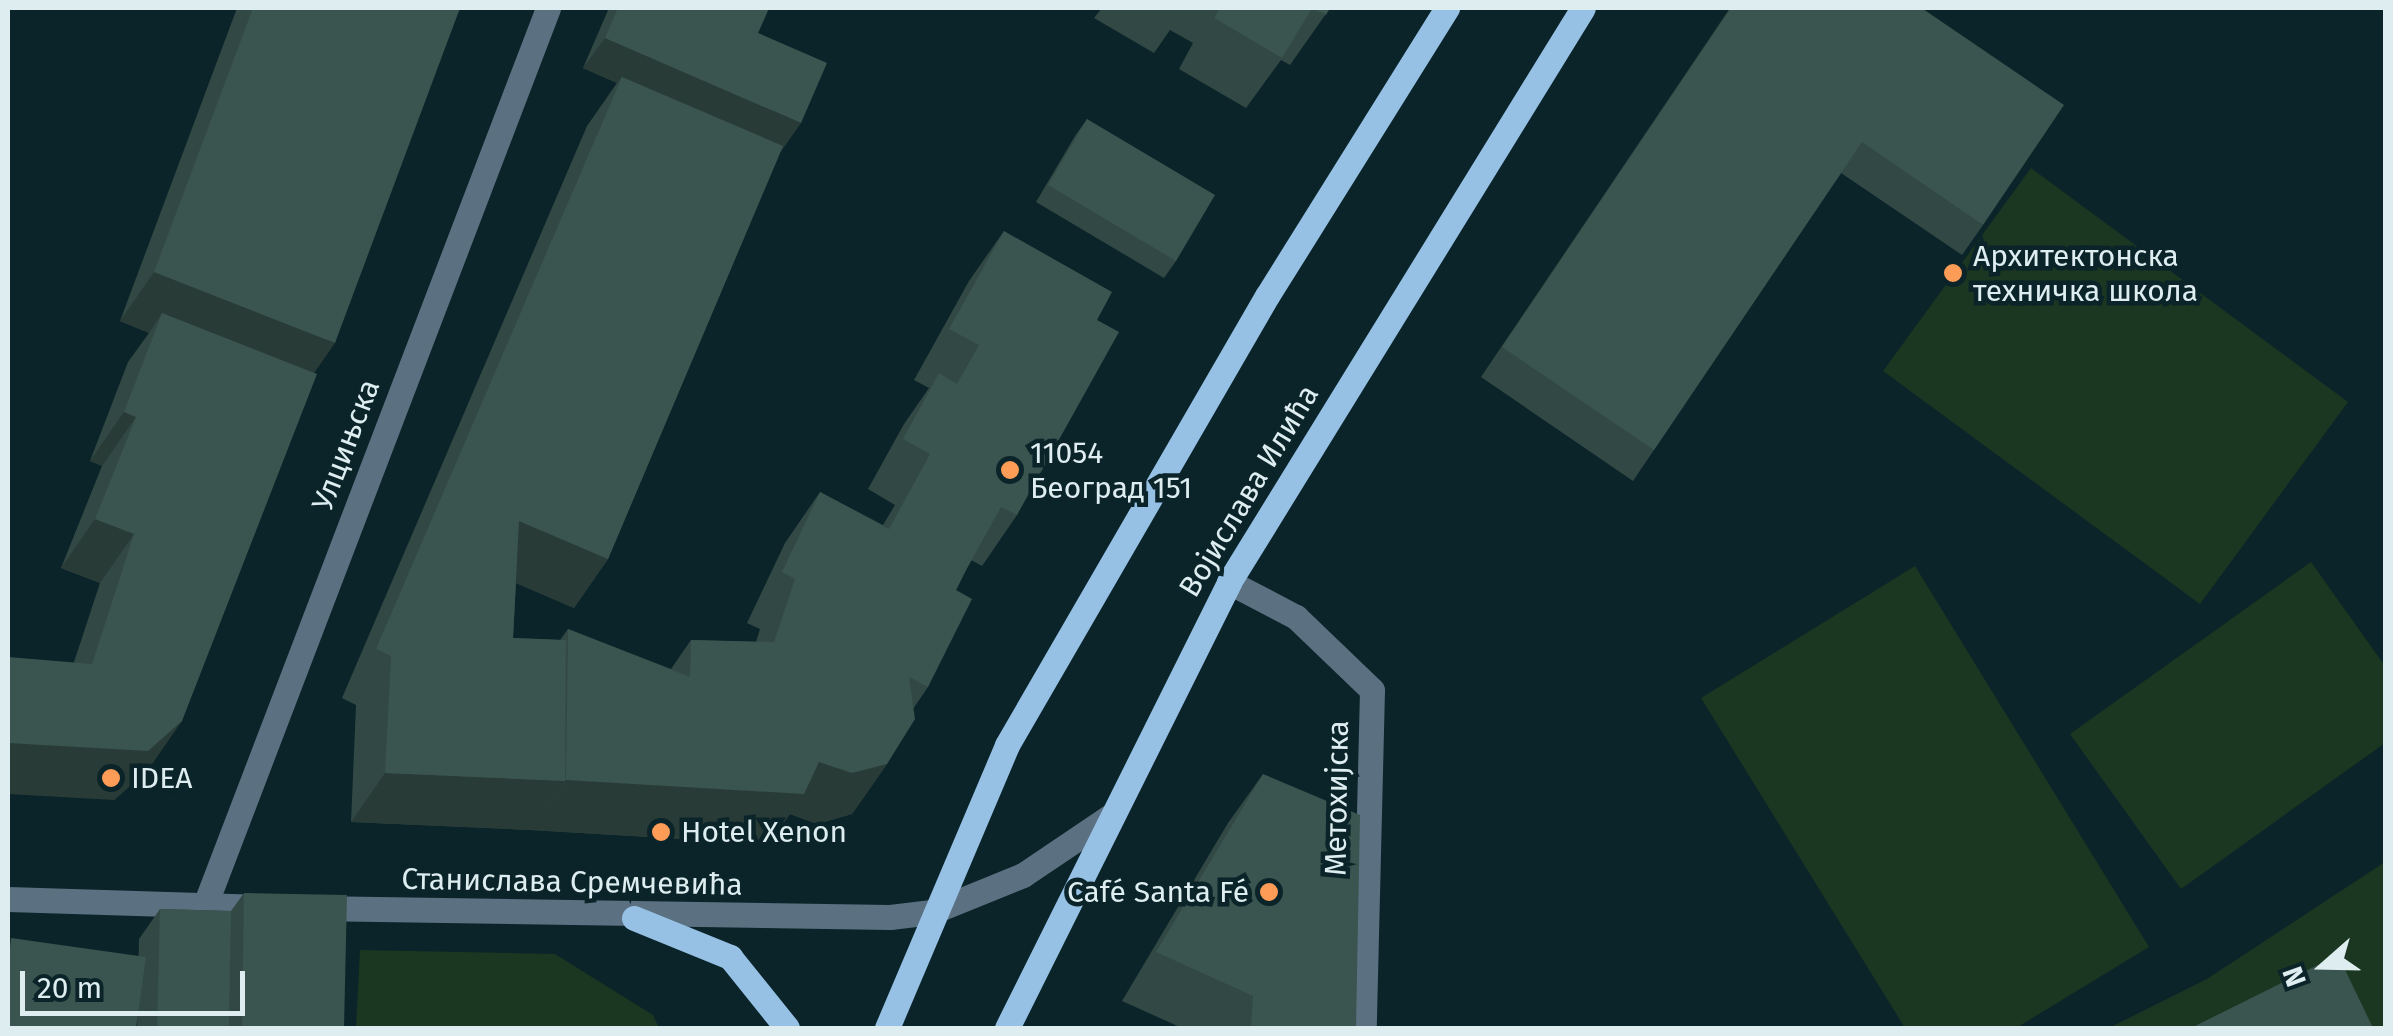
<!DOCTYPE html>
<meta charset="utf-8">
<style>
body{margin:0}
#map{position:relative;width:2393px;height:1036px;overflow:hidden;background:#0a2429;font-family:"Fira Sans",sans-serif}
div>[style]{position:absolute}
.green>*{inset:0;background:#1b3721}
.minor>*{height:25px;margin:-12.5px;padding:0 12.5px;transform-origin:12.5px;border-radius:12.5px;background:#5b7081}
.major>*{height:25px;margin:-12.5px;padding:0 12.5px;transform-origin:12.5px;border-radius:12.5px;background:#96c1e5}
.wall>*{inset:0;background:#324844}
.shaded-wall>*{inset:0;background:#293b37}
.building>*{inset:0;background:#3a544f}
.dots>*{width:28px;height:28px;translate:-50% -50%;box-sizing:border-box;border:5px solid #0a2429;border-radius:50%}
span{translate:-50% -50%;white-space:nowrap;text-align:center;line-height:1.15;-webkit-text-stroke:9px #0a2429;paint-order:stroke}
.poi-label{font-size:30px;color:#deedf0}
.left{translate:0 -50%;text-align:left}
.right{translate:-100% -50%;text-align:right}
.street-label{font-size:30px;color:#deedf0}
.frame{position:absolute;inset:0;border:10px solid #deedf0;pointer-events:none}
.north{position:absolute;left:2273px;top:916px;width:100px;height:100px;-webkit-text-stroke:8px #0a2429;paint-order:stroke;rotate:250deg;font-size:28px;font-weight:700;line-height:40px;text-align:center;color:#deedf0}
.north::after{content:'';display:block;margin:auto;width:35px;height:45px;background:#deedf0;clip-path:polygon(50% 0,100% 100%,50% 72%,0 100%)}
.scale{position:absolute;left:20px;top:971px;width:225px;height:45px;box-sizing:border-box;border:5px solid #deedf0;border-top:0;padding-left:12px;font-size:30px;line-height:35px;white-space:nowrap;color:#deedf0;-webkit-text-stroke:8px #0a2429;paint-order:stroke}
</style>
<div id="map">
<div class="green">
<i style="clip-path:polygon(2031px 168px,2348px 402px,2200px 604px,1883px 371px)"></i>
<i style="clip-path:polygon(2311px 562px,2385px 666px,2385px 743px,2181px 889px,2070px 734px)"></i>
<i style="clip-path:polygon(1915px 566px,2149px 947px,2016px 1028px,1905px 1028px,1701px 698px)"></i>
<i style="clip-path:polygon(2385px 862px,2385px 1028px,2109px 1028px,2207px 979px)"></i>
<i style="clip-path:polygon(360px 950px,555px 954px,653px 1015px,659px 1028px,356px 1028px)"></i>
</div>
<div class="minor">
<i style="left:1229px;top:582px;width:76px;rotate:27.6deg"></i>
<i style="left:1296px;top:617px;width:105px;rotate:43.8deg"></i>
<i style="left:1372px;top:690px;width:338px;rotate:91.4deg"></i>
<i style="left:8px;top:899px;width:259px;rotate:1.8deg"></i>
<i style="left:205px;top:905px;width:960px;rotate:-69.07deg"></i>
<i style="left:312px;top:908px;width:578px;rotate:0.89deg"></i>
<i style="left:890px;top:917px;width:42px;rotate:-6.8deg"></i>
<i style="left:932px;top:912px;width:98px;rotate:-22.1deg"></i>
<i style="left:1023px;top:875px;width:104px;rotate:-34deg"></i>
</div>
<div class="major">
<i style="left:634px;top:918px;width:104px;rotate:22.1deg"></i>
<i style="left:730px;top:957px;width:91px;rotate:51.2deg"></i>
<i style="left:887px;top:1028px;width:307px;rotate:-67deg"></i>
<i style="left:1007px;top:745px;width:519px;rotate:-59.93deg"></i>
<i style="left:1267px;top:296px;width:340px;rotate:-58deg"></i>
<i style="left:1007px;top:1028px;width:498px;rotate:-63.5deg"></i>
<i style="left:1229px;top:582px;width:674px;rotate:-58.34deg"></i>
</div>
<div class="wall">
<i style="clip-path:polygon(237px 8px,460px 8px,314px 373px,148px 770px,114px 800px,74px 662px,100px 583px,61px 568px,102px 466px,90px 461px,128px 362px,149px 333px,120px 321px)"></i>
<i style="clip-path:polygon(609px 8px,769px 8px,758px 33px,780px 153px,608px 559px,574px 608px,516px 583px,513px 638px,560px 640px,568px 629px,671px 669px,691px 640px,756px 642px,760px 629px,747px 623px,785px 543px,820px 492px,883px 525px,895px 505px,868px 489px,904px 424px,929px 388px,914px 380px,969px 281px,1004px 231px,1097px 320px,1017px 515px,982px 566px,971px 560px,956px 590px,928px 687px,913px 709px,887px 764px,852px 814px,817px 824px,790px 814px,769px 844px,530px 830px,351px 822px,356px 705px,342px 698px,587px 126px,617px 83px,583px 68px)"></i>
<i style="clip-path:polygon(1102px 8px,1330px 8px,1290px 65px,1281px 60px,1246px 108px,1179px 69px,1193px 43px,1170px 30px,1154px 53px,1094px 18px)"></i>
<i style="clip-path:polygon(1730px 8px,1983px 225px,1962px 255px,1841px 173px,1633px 481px,1481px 377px)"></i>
<i style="clip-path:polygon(1087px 119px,1176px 261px,1164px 278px,1036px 202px,1075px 136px)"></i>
<i style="clip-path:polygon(1263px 774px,1356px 1028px,1182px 1028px,1122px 1001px,1228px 823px)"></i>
<i style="clip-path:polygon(244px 893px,344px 1028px,137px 1028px,139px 939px,160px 909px,231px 911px)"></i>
</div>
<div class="shaded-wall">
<i style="clip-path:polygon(605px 38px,801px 123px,780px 153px,622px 77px,617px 83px,583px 68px)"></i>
<i style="clip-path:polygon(154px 272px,335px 343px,301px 392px,162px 313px,149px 333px,120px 321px)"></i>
<i style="clip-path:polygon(124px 412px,136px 417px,102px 466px,90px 461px)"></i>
<i style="clip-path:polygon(95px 519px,134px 534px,100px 583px,61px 568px)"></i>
<i style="clip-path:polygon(519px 521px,608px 559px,574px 608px,485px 570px)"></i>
<i style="clip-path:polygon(182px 721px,148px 770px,114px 800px,8px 794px,8px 743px)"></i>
<i style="clip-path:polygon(819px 762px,887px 764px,852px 814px,817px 824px,790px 814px,769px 844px,530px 830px,566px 780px)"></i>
<i style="clip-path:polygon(385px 773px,565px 781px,530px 830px,351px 822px)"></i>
</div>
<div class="building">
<i style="clip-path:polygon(253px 8px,460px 8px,335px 343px,154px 272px)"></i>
<i style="clip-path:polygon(618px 8px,769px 8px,758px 33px,827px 63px,801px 123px,605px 38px)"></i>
<i style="clip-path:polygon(1220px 8px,1312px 8px,1282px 58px,1214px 18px)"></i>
<i style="clip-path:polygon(1313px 8px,1330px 8px,1326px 15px)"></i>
<i style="clip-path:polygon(1731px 8px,1924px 8px,1923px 9px,2064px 105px,1983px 225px,1862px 142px,1654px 450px,1502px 347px)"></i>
<i style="clip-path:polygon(622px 77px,783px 146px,608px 559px,519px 521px,513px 638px,566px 640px,565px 781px,385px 773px,391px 656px,376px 649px)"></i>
<i style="clip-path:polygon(1087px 119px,1215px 195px,1176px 261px,1048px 185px)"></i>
<i style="clip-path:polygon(1004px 231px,1112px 292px,1097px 320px,1119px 332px,1017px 515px,1001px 507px,965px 572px,956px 590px,972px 599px,928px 687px,909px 677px,915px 719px,887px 764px,852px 773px,819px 762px,804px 794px,566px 780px,568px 629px,690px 677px,691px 640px,774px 642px,795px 579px,782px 572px,820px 492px,889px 529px,930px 454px,903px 439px,939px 373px,957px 384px,979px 345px,949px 329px)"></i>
<i style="clip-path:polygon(162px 313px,317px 374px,182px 721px,148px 751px,8px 743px,8px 657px,92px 664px,134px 534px,95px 519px,136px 417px,124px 412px)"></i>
<i style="clip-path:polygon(1263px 774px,1360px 815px,1356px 1028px,1251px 1028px,1253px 996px,1156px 952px)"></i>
<i style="clip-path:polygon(244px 893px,347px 895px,344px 1028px,242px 1028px)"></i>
<i style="clip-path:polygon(160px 909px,231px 911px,229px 1028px,157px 1028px)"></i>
<i style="clip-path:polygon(11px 938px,146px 957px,136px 1028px,8px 1028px,8px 967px)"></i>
<i style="clip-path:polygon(2338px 955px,2373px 1028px,2191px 1028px)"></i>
</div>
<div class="dots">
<i style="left:1953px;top:273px;background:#fd9c56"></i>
<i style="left:1010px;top:470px;background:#fd9c56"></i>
<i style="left:111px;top:778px;background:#fd9c56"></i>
<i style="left:661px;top:832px;background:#fd9c56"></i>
<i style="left:1269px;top:892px;background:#fd9c56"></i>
</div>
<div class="poi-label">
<span class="left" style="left:1973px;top:273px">Архитектонска<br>техничка школа</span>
<span class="left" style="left:1030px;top:470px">11054<br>Београд 151</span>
<span class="left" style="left:131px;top:778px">IDEA</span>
<span class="left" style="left:681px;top:832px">Hotel Xenon</span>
<span class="right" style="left:1249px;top:892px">Café Santa Fé</span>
</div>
<div class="street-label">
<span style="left:346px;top:445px;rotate:-69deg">Улцињска</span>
<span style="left:1249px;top:491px;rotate:-59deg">Војислава Илића</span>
<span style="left:1337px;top:798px;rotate:-89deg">Метохијска</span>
<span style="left:572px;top:882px;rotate:1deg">Станислава Сремчевића</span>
</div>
<div class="frame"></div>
<div class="north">N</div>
<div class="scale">20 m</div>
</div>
